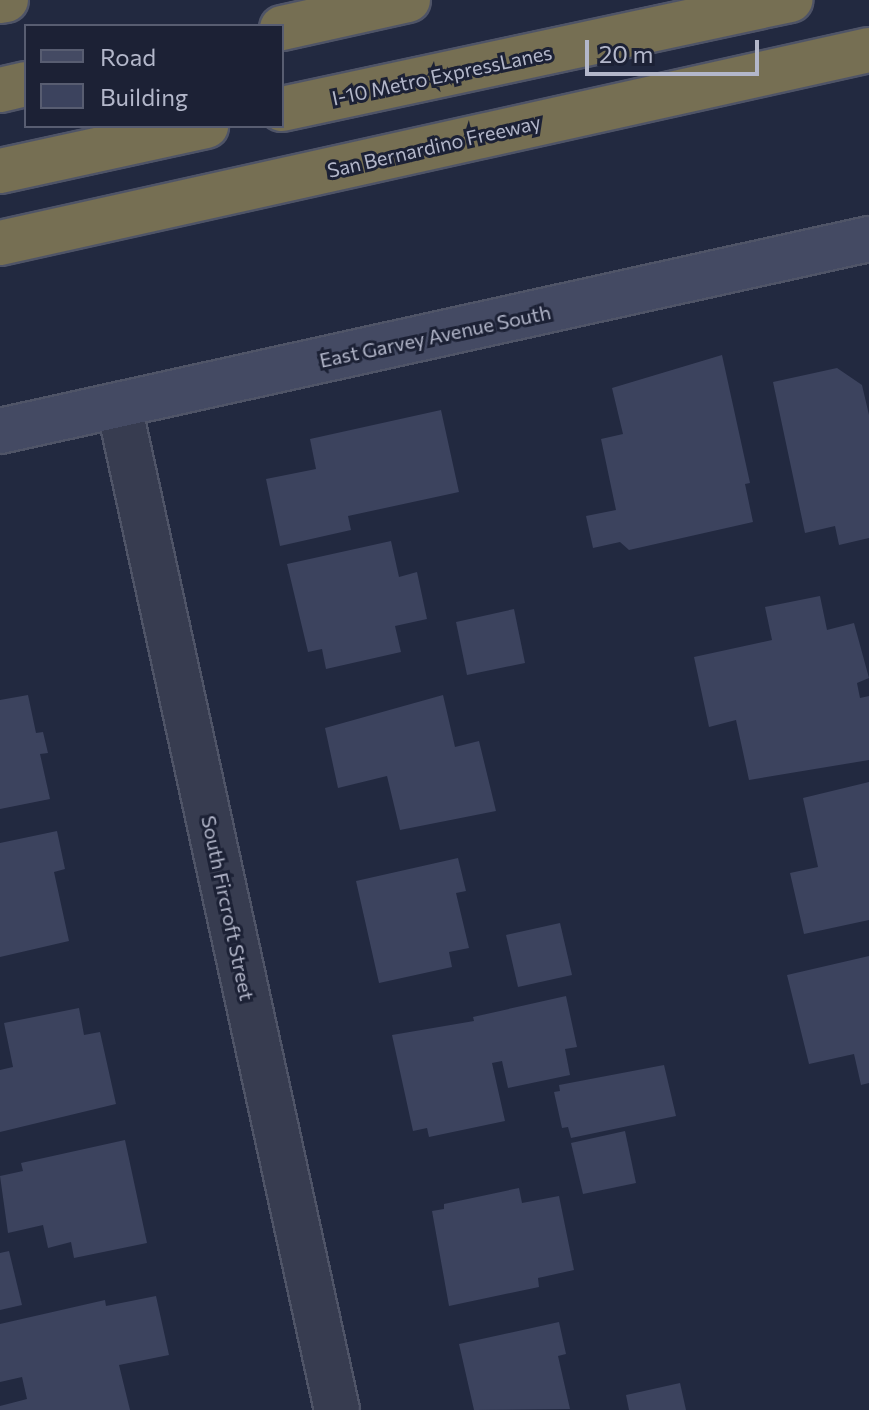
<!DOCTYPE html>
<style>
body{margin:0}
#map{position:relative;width:869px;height:1410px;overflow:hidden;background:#222940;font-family:Commissioner,sans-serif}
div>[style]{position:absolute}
.building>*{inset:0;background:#3c435e}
.roads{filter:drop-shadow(2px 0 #4f5467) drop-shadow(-2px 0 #4f5467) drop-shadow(0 2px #4f5467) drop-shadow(0 -2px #4f5467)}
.street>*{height:44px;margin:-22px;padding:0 22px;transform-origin:22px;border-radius:22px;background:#373c50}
.secondary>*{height:44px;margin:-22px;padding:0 22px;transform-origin:22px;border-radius:22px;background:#444a63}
.highway>*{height:44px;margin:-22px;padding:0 22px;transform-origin:22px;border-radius:22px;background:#766f53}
span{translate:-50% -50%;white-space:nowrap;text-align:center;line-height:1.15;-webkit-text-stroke:6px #1c2135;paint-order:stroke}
.street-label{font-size:20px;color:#b3b7ca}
.legend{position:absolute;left:24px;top:24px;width:260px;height:104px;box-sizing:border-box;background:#1c2135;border:2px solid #585d71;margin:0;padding:10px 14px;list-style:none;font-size:24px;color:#b3b7ca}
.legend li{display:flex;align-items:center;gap:16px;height:40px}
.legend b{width:40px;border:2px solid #585d71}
.scale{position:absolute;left:585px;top:40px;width:174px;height:36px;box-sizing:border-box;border:4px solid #b3b7ca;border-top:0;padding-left:10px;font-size:24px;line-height:28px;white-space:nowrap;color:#b3b7ca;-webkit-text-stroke:6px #1c2135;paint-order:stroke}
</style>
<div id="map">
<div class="building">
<i style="clip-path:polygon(722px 355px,750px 483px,745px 484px,753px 522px,629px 550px,620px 542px,593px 548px,586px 516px,616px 510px,601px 439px,623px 434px,612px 388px)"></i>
<i style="clip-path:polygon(837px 368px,862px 385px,869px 415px,869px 538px,839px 545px,835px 526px,805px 533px,773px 382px)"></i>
<i style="clip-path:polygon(441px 410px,459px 492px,348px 516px,351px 530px,280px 546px,266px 479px,316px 469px,310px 439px)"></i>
<i style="clip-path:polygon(391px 541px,399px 577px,417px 572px,427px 619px,395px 626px,401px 652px,326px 669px,322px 649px,308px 652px,287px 564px)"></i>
<i style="clip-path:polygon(820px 596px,827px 630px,854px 623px,869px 678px,857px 683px,860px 698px,869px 696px,869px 760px,749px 780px,736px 720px,709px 727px,694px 657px,772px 640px,765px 607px)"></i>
<i style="clip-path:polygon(514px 609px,525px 663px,467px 675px,456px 622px)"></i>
<i style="clip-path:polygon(28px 695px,36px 733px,43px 732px,48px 753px,40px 754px,50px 799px,0 809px,0 700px)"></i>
<i style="clip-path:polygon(443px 695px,455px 747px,479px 741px,496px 811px,400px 830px,387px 776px,338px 788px,325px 728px)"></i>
<i style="clip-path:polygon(869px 782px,869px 920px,804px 934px,790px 873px,818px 867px,803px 798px)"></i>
<i style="clip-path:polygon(57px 831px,65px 869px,54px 872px,69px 941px,0 957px,0 843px)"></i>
<i style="clip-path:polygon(458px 858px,466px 891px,456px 893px,469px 948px,449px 952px,452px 967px,379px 983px,356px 881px)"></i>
<i style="clip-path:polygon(560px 923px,572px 975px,518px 987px,506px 935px)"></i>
<i style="clip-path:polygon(869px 956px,869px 1083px,861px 1085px,854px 1054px,809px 1064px,787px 975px)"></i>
<i style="clip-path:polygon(566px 996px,577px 1047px,565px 1049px,570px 1075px,508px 1088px,502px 1061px,492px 1063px,505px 1121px,429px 1137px,427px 1128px,413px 1131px,392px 1035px,474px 1021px,473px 1017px)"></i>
<i style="clip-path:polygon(79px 1008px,84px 1035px,100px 1032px,116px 1104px,0 1132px,0 1070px,13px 1067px,4px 1023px)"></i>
<i style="clip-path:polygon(664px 1065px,676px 1116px,571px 1138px,568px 1127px,562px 1128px,554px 1092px,560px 1091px,559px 1085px)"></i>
<i style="clip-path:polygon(625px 1131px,636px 1183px,583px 1194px,571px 1143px)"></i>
<i style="clip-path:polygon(125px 1140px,147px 1243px,74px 1258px,71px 1242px,48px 1248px,43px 1225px,8px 1233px,0 1176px,23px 1171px,21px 1163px)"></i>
<i style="clip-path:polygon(519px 1188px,522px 1203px,559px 1196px,574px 1270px,538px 1278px,539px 1287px,449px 1306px,432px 1211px,444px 1209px,444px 1204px)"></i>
<i style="clip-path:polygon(9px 1251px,22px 1305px,0 1310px,0 1253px)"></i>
<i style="clip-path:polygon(156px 1296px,169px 1355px,119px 1365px,130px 1410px,0 1410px,0 1406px,27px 1399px,22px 1377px,0 1382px,0 1324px,105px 1300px,106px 1306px)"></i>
<i style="clip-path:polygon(559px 1322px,566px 1354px,558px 1356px,570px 1409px,474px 1410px,459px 1344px)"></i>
<i style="clip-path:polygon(680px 1383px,686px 1410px,629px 1410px,626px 1395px)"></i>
</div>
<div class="roads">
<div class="street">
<i style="left:119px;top:406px;width:1027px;rotate:77.75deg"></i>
</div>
<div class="secondary">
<i style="left:0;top:431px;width:890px;rotate:-12.46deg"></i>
</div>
<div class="highway">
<i style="left:0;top:1px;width:6px;rotate:-9deg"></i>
<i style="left:282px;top:28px;width:129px;rotate:-12.5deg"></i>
<i style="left:0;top:90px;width:27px;rotate:-13deg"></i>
<i style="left:282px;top:109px;width:520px;rotate:-12.11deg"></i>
<i style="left:0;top:171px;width:211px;rotate:-12.3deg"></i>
<i style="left:0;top:243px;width:890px;rotate:-12.52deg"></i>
</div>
</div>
<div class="street-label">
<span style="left:442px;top:75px;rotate:-12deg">I-10 Metro ExpressLanes</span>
<span style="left:434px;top:146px;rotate:-13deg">San Bernardino Freeway</span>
<span style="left:435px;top:336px;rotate:-12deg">East Garvey Avenue South</span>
<span style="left:228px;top:908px;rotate:78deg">South Fircroft Street</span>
</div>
<ul class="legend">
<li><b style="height:10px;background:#444a63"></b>Road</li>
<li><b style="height:22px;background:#3c435e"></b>Building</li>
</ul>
<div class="scale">20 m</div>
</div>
